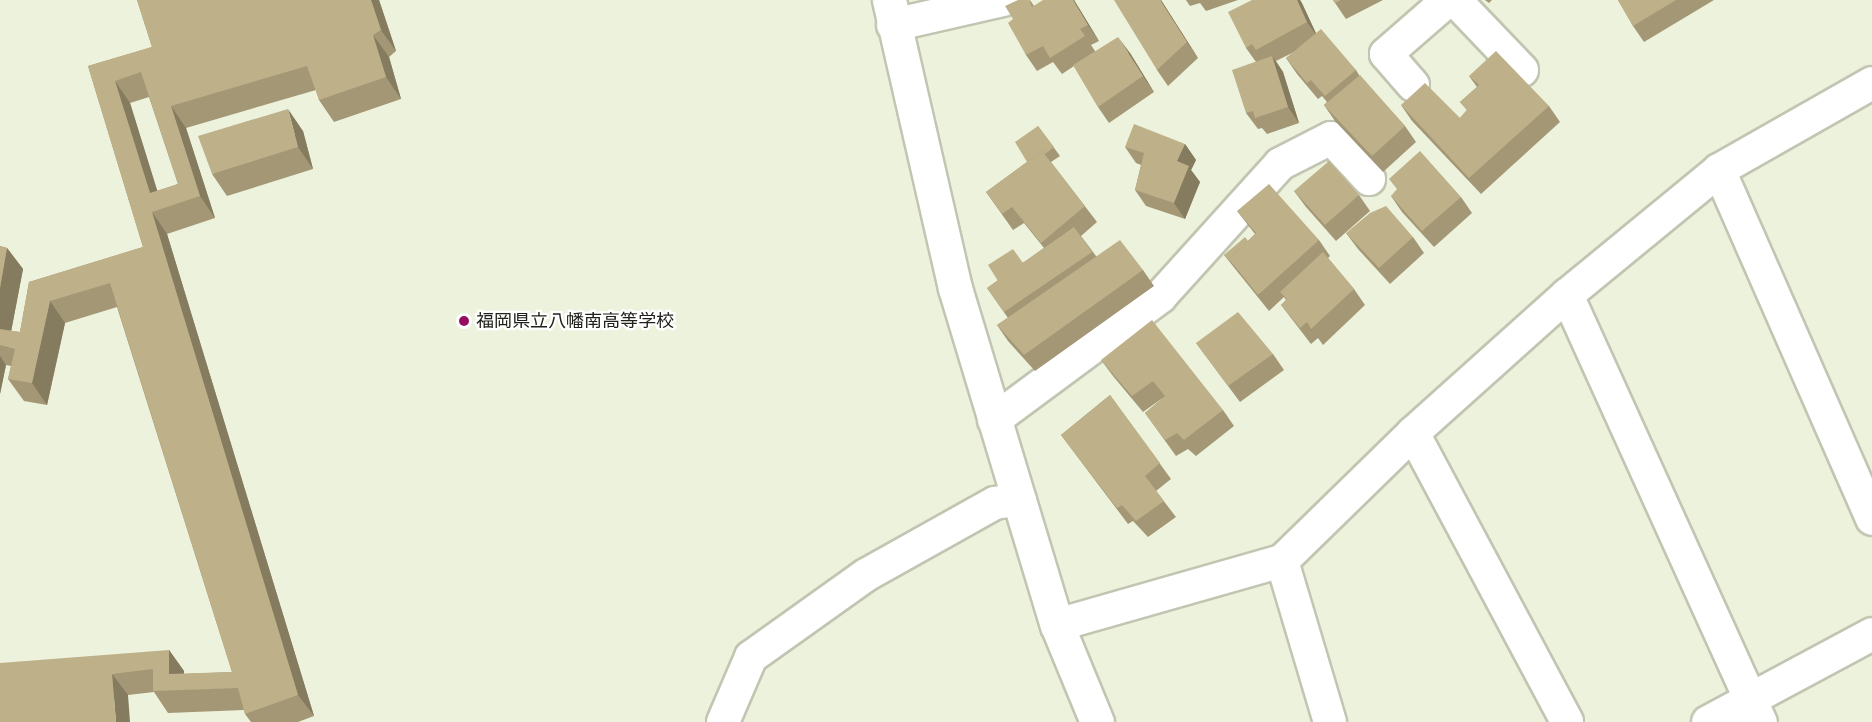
<!DOCTYPE html>
<meta charset="utf-8">
<style>
body{margin:0}
#map{position:relative;width:1872px;height:722px;overflow:hidden;background:#edf2dc;font-family:Helvetica,"Noto Sans JP",sans-serif}
div>[style]{position:absolute}
.roads{filter:drop-shadow(2px 0 #c1c5b1) drop-shadow(-2px 0 #c1c5b1) drop-shadow(0 2px #c1c5b1) drop-shadow(0 -2px #c1c5b1)}
.minor>*{height:32px;margin:-16px;padding:0 16px;transform-origin:16px;border-radius:16px;background:#fff}
.tertiary>*{height:33px;margin:-16.5px;padding:0 16.5px;transform-origin:16.5px;border-radius:16.5px;background:#fff}
.wall>*{inset:0;background:#a39775}
.shaded-wall>*{inset:0;background:#857b5f}
.building>*{inset:0;background:#beb088}
.dots>*{width:16px;height:16px;translate:-50% -50%;box-sizing:border-box;border:3px solid #fff;border-radius:50%}
span{translate:-50% -50%;white-space:nowrap;text-align:center;line-height:1.15;-webkit-text-stroke:4.5px #fff;paint-order:stroke}
.poi-label{font-size:18px;color:#20211a}
.left{translate:0 -50%;text-align:left}
</style>
<div id="map">
<div class="roads">
<div class="minor">
<i style="left:1455px;top:0;width:97px;rotate:46.3deg"></i>
<i style="left:893px;top:25px;width:113px;rotate:-12.8deg"></i>
<i style="left:1413px;top:85px;width:41px;rotate:-131.1deg"></i>
<i style="left:1386px;top:54px;width:82px;rotate:-41.1deg"></i>
<i style="left:1719px;top:170px;width:381px;rotate:66.3deg"></i>
<i style="left:1567px;top:295px;width:469px;rotate:65.6deg"></i>
<i style="left:994px;top:420px;width:207px;rotate:-36.5deg"></i>
<i style="left:1160px;top:297px;width:179px;rotate:-47.9deg"></i>
<i style="left:1280px;top:164px;width:57px;rotate:-27deg"></i>
<i style="left:1331px;top:138px;width:56px;rotate:47.2deg"></i>
<i style="left:1413px;top:433px;width:327px;rotate:61.9deg"></i>
<i style="left:1282px;top:561px;width:168px;rotate:73.4deg"></i>
<i style="left:1057px;top:625px;width:234px;rotate:-15.9deg"></i>
<i style="left:1282px;top:561px;width:183px;rotate:-44.3deg"></i>
<i style="left:1413px;top:433px;width:207px;rotate:-41.9deg"></i>
<i style="left:1567px;top:295px;width:197px;rotate:-39.4deg"></i>
<i style="left:1719px;top:170px;width:176px;rotate:-29.6deg"></i>
<i style="left:723px;top:722px;width:71px;rotate:-66.7deg"></i>
<i style="left:751px;top:657px;width:141px;rotate:-35.5deg"></i>
<i style="left:866px;top:575px;width:148px;rotate:-29.2deg"></i>
<i style="left:995px;top:503px;width:25px;rotate:-9deg"></i>
<i style="left:1708px;top:722px;width:186px;rotate:-28.2deg"></i>
</div>
<div class="tertiary">
<i style="left:889px;top:0;width:295px;rotate:77.1deg"></i>
<i style="left:955px;top:288px;width:352px;rotate:73.2deg"></i>
<i style="left:1057px;top:625px;width:105px;rotate:67.6deg"></i>
</div>
</div>
<div class="wall">
<i style="clip-path:polygon(evenodd,137px 0,379px 0,396px 51px,389px 57px,401px 99px,334px 122px,319px 100px,316px 90px,186px 128px,215px 218px,167px 234px,314px 716px,298px 722px,251px 722px,245px 714px,244px 710px,168px 713px,154px 692px,128px 695px,0 722px,169px 650px,184px 671px,184px 674px,232px 672px,117px 307px,65px 323px,47px 405px,24px 401px,8px 379px,11px 366px,6px 365px,0 394px,0 246px,7px 248px,23px 269px,11px 331px,20px 332px,29px 282px,143px 247px,88px 66px,152px 47px,137px 0,149px 97px,178px 184px,157px 191px,130px 103px,149px 97px)"></i>
<i style="clip-path:polygon(1030px 0,1034px 6px,1074px 0,1099px 41px,1091px 45px,1095px 51px,1130px 53px,1154px 92px,1109px 123px,1098px 107px,1074px 66px,1062px 74px,1053px 62px,1037px 71px,1026px 55px,1013px 19px)"></i>
<i style="clip-path:polygon(1161px 0,1198px 58px,1168px 86px,1157px 70px)"></i>
<i style="clip-path:polygon(1186px 0,1238px 0,1206px 11px,1200px 3px,1190px 6px)"></i>
<i style="clip-path:polygon(1252px 0,1300px 0,1316px 33px,1356px 70px,1359px 75px,1405px 126px,1416px 142px,1383px 172px,1335px 121px,1324px 105px,1327px 102px,1322px 96px,1318px 99px,1297px 74px,1286px 58px,1294px 52px,1276px 61px,1283px 72px,1299px 123px,1267px 134px,1262px 128px,1258px 129px,1246px 113px,1256px 62px,1246px 48px)"></i>
<i style="clip-path:polygon(1333px 0,1383px 0,1346px 19px)"></i>
<i style="clip-path:polygon(1485px 0,1492px 0,1489px 3px)"></i>
<i style="clip-path:polygon(1618px 0,1714px 0,1644px 42px,1633px 26px)"></i>
<i style="clip-path:polygon(1469px 76px,1549px 106px,1560px 122px,1481px 194px,1412px 121px,1401px 105px,1460px 118px,1467px 110px,1460px 102px,1477px 87px)"></i>
<i style="clip-path:polygon(1038px 126px,1060px 156px,1051px 162px,1097px 222px,1081px 236px,1096px 256px,1143px 270px,1154px 286px,1035px 371px,1008px 341px,997px 325px,1008px 318px,987px 288px,1044px 248px,1024px 223px,1013px 230px,986px 192px,1027px 162px)"></i>
<i style="clip-path:polygon(303px 131px,313px 169px,227px 196px,212px 174px)"></i>
<i style="clip-path:polygon(1185px 144px,1196px 160px,1191px 170px,1200px 182px,1185px 219px,1146px 206px,1135px 190px,1141px 165px,1136px 163px,1125px 147px)"></i>
<i style="clip-path:polygon(1294px 191px,1359px 195px,1370px 211px,1336px 241px,1306px 207px)"></i>
<i style="clip-path:polygon(1391px 196px,1461px 197px,1472px 213px,1434px 247px,1402px 212px)"></i>
<i style="clip-path:polygon(1237px 211px,1319px 240px,1330px 256px,1328px 258px,1354px 289px,1365px 305px,1323px 345px,1318px 338px,1311px 344px,1281px 305px,1286px 300px,1284px 297px,1269px 311px,1224px 255px,1248px 241px,1255px 234px)"></i>
<i style="clip-path:polygon(1346px 233px,1413px 237px,1424px 253px,1390px 284px,1358px 249px)"></i>
<i style="clip-path:polygon(1196px 343px,1273px 354px,1284px 370px,1240px 402px)"></i>
<i style="clip-path:polygon(1101px 360px,1223px 410px,1234px 426px,1196px 456px,1188px 449px,1176px 456px,1145px 413px,1164px 397px,1143px 412px,1113px 376px)"></i>
<i style="clip-path:polygon(1110px 395px,1171px 479px,1156px 491px,1176px 517px,1148px 537px,1133px 521px,1128px 524px,1061px 435px)"></i>
</div>
<div class="shaded-wall">
<i style="clip-path:polygon(371px 0,379px 0,396px 51px,381px 30px)"></i>
<i style="clip-path:polygon(1073px 0,1074px 0,1099px 41px,1088px 25px)"></i>
<i style="clip-path:polygon(1160px 0,1161px 0,1198px 58px,1187px 42px)"></i>
<i style="clip-path:polygon(1297px 0,1300px 0,1302px 3px,1318px 38px,1307px 22px)"></i>
<i style="clip-path:polygon(373px 35px,389px 57px,401px 99px,386px 77px)"></i>
<i style="clip-path:polygon(1118px 37px,1130px 53px,1154px 92px,1143px 76px)"></i>
<i style="clip-path:polygon(1272px 56px,1283px 72px,1299px 123px,1288px 107px)"></i>
<i style="clip-path:polygon(115px 81px,130px 103px,163px 209px,150px 193px)"></i>
<i style="clip-path:polygon(171px 106px,186px 128px,215px 218px,200px 196px)"></i>
<i style="clip-path:polygon(288px 109px,303px 131px,313px 169px,298px 147px)"></i>
<i style="clip-path:polygon(1185px 144px,1196px 160px,1191px 170px,1200px 182px,1185px 219px,1174px 203px,1177px 161px)"></i>
<i style="clip-path:polygon(152px 212px,167px 234px,314px 716px,298px 695px)"></i>
<i style="clip-path:polygon(7px 248px,23px 269px,8px 348px,0 338px,0 288px)"></i>
<i style="clip-path:polygon(50px 301px,65px 323px,47px 405px,32px 383px)"></i>
<i style="clip-path:polygon(0 356px,6px 365px,0 394px)"></i>
<i style="clip-path:polygon(169px 650px,184px 671px,184px 690px,169px 674px)"></i>
<i style="clip-path:polygon(112px 674px,128px 695px,130px 722px,116px 722px)"></i>
</div>
<div class="building">
<i style="clip-path:polygon(evenodd,137px 0,371px 0,381px 30px,373px 35px,386px 77px,319px 100px,307px 66px,171px 106px,200px 196px,152px 212px,298px 695px,245px 714px,238px 688px,153px 691px,153px 669px,112px 674px,116px 722px,0 722px,0 663px,169px 650px,169px 674px,232px 672px,110px 283px,50px 301px,32px 383px,8px 379px,15px 349px,0 345px,0 329px,20px 332px,29px 282px,143px 247px,88px 66px,152px 47px,137px 0,141px 72px,178px 184px,150px 193px,115px 81px,141px 72px)"></i>
<i style="clip-path:polygon(1018px 0,1029px 0,1032px 7px,1043px 0,1073px 0,1088px 25px,1080px 29px,1085px 36px,1050px 58px,1043px 46px,1026px 55px,1008px 23px,1013px 19px,1005px 6px)"></i>
<i style="clip-path:polygon(1114px 0,1160px 0,1187px 42px,1157px 70px)"></i>
<i style="clip-path:polygon(1252px 0,1297px 0,1307px 22px,1256px 50px,1252px 44px,1246px 48px,1228px 12px)"></i>
<i style="clip-path:polygon(1333px 0,1341px 0,1335px 3px)"></i>
<i style="clip-path:polygon(1618px 0,1676px 0,1633px 26px)"></i>
<i style="clip-path:polygon(1321px 29px,1356px 70px,1325px 96px,1311px 80px,1307px 83px,1286px 58px)"></i>
<i style="clip-path:polygon(1118px 37px,1143px 76px,1098px 107px,1073px 65px)"></i>
<i style="clip-path:polygon(1496px 51px,1549px 106px,1469px 178px,1401px 105px,1425px 83px,1460px 118px,1467px 110px,1460px 102px,1479px 85px,1469px 76px)"></i>
<i style="clip-path:polygon(1272px 56px,1288px 107px,1255px 118px,1253px 111px,1246px 113px,1232px 70px)"></i>
<i style="clip-path:polygon(1360px 75px,1405px 126px,1372px 156px,1324px 105px)"></i>
<i style="clip-path:polygon(288px 109px,298px 147px,212px 174px,198px 136px)"></i>
<i style="clip-path:polygon(1134px 124px,1185px 144px,1177px 161px,1189px 166px,1174px 203px,1135px 190px,1144px 153px,1125px 147px)"></i>
<i style="clip-path:polygon(1038px 126px,1054px 147px,1045px 154px,1042px 151px,1027px 162px,1015px 142px)"></i>
<i style="clip-path:polygon(1042px 151px,1085px 206px,1041px 243px,1012px 207px,1002px 214px,986px 192px)"></i>
<i style="clip-path:polygon(1420px 151px,1461px 197px,1422px 231px,1391px 196px,1397px 189px,1389px 179px)"></i>
<i style="clip-path:polygon(1329px 161px,1359px 195px,1325px 225px,1294px 191px)"></i>
<i style="clip-path:polygon(1269px 184px,1319px 240px,1258px 295px,1229px 259px,1256px 233px,1237px 211px)"></i>
<i style="clip-path:polygon(1386px 206px,1413px 237px,1379px 268px,1346px 233px,1370px 213px)"></i>
<i style="clip-path:polygon(1074px 227px,1092px 252px,1004px 312px,987px 288px)"></i>
<i style="clip-path:polygon(1245px 237px,1248px 241px,1229px 259px,1235px 267px,1224px 255px)"></i>
<i style="clip-path:polygon(1120px 240px,1143px 270px,1024px 355px,997px 325px)"></i>
<i style="clip-path:polygon(0 246px,7px 248px,0 288px)"></i>
<i style="clip-path:polygon(1013px 249px,1023px 263px,998px 281px,988px 265px)"></i>
<i style="clip-path:polygon(1323px 252px,1354px 289px,1311px 329px,1307px 322px,1300px 328px,1281px 305px,1287px 299px,1280px 292px)"></i>
<i style="clip-path:polygon(1238px 312px,1273px 354px,1228px 386px,1196px 343px)"></i>
<i style="clip-path:polygon(1152px 320px,1223px 410px,1184px 440px,1177px 433px,1165px 440px,1145px 413px,1165px 396px,1153px 381px,1132px 396px,1101px 360px)"></i>
<i style="clip-path:polygon(1110px 395px,1160px 463px,1145px 476px,1164px 501px,1136px 521px,1122px 505px,1117px 508px,1061px 435px)"></i>
</div>
<div class="dots">
<i style="left:464px;top:321px;background:#980c5f"></i>
</div>
<div class="poi-label">
<span class="left" style="left:476px;top:321px">福岡県立八幡南高等学校</span>
</div>
</div>
